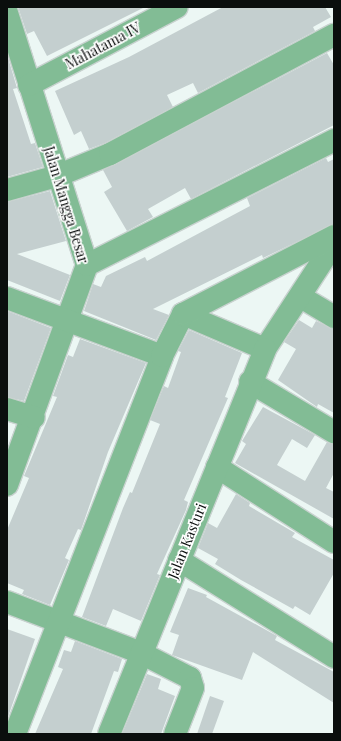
<!DOCTYPE html>
<style>
body{margin:0}
#map{position:relative;width:341px;height:741px;overflow:hidden;background:#ecf7f4;font-family:"Playfair Display",serif}
div>[style]{position:absolute}
.building>*{inset:0;background:#c4cfcf}
.roads{filter:drop-shadow(1px 0 #c8d2cf) drop-shadow(-1px 0 #c8d2cf) drop-shadow(0 1px #c8d2cf) drop-shadow(0 -1px #c8d2cf)}
.minor>*{height:22px;margin:-11px;padding:0 11px;transform-origin:11px;border-radius:11px;background:#82bc95}
span{translate:-50% -50%;white-space:nowrap;text-align:center;line-height:1.15;-webkit-text-stroke:3.5px #fff;paint-order:stroke}
.street-label{font-size:14px;color:#0a0e0d}
.frame{position:absolute;inset:0;border:8px solid #0a0e0d;pointer-events:none}
</style>
<div id="map">
<div class="building">
<i style="clip-path:polygon(18px 7px,145px 7px,47px 56px,34px 31px,27px 34px)"></i>
<i style="clip-path:polygon(223px 7px,325px 7px,331px 17px,313px 27px,315px 31px,198px 93px,193px 83px,167px 95px,173px 107px,105px 143px,89px 149px,81px 131px,74px 135px,55px 91px,129px 57px)"></i>
<i style="clip-path:polygon(327px 53px,334px 65px,334px 125px,191px 199px,185px 188px,148px 209px,153px 217px,127px 231px,104px 192px,112px 187px,103px 170px)"></i>
<i style="clip-path:polygon(7px 54px,17px 88px,13px 89px,31px 144px,35px 143px,43px 167px,7px 177px)"></i>
<i style="clip-path:polygon(326px 158px,328px 162px,334px 159px,334px 224px,263px 258px,262px 255px,153px 309px,169px 315px,156px 340px,84px 311px,93px 284px,101px 287px,106px 276px,145px 257px,147px 261px,250px 206px,247px 198px)"></i>
<i style="clip-path:polygon(50px 191px,66px 241px,17px 254px,70px 275px,60px 301px,7px 280px,7px 202px)"></i>
<i style="clip-path:polygon(7px 311px,51px 328px,24px 401px,7px 397px)"></i>
<i style="clip-path:polygon(299px 320px,312px 328px,316px 321px,334px 329px,334px 413px,318px 404px,317px 407px,278px 380px,296px 349px,284px 342px)"></i>
<i style="clip-path:polygon(189px 330px,242px 353px,225px 397px,228px 398px,184px 500px,188px 502px,186px 510px,157px 574px,160px 575px,141px 621px,113px 609px,106px 626px,82px 617px,123px 508px,130px 492px,132px 493px,160px 424px,150px 420px,164px 386px,168px 388px,181px 352px,178px 351px)"></i>
<i style="clip-path:polygon(80px 339px,146px 363px,108px 452px,81px 530px,78px 529px,65px 558px,69px 560px,50px 605px,22px 594px,24px 590px,7px 583px,7px 530px,29px 478px,24px 476px,57px 397px,53px 396px,68px 355px,73px 357px)"></i>
<i style="clip-path:polygon(263px 407px,315px 435px,307px 448px,292px 439px,277px 465px,305px 481px,327px 442px,334px 444px,334px 473px,326px 488px,334px 492px,334px 519px,235px 463px,246px 444px,242px 441px)"></i>
<i style="clip-path:polygon(236px 494px,250px 503px,249px 506px,295px 533px,292px 537px,334px 560px,334px 573px,310px 615px,295px 606px,293px 609px,241px 580px,215px 564px,218px 559px,198px 548px,208px 523px,217px 528px)"></i>
<i style="clip-path:polygon(188px 588px,207px 595px,206px 597px,277px 636px,275px 640px,334px 672px,334px 703px,253px 652px,242px 680px,172px 655px,179px 635px,170px 632px)"></i>
<i style="clip-path:polygon(7px 629px,35px 639px,8px 717px,7px 717px)"></i>
<i style="clip-path:polygon(75px 641px,122px 659px,118px 672px,114px 671px,91px 734px,35px 734px,63px 669px,58px 667px,64px 650px,71px 652px)"></i>
<i style="clip-path:polygon(147px 674px,161px 679px,158px 689px,175px 696px,161px 734px,122px 734px)"></i>
<i style="clip-path:polygon(210px 696px,224px 701px,212px 734px,197px 734px)"></i>
</div>
<div class="roads">
<div class="minor">
<i style="left:7px;top:13px;width:264px;rotate:72.4deg"></i>
<i style="left:87px;top:265px;width:234px;rotate:110deg"></i>
<i style="left:29px;top:85px;width:167px;rotate:-27.8deg"></i>
<i style="left:7px;top:190px;width:52px;rotate:-15.6deg"></i>
<i style="left:57px;top:176px;width:57px;rotate:-22.5deg"></i>
<i style="left:110px;top:154px;width:254px;rotate:-28deg"></i>
<i style="left:87px;top:265px;width:277px;rotate:-26.8deg"></i>
<i style="left:301px;top:297px;width:39px;rotate:31deg"></i>
<i style="left:7px;top:298px;width:165px;rotate:20.5deg"></i>
<i style="left:183px;top:314px;width:89px;rotate:23.1deg"></i>
<i style="left:265px;top:349px;width:126px;rotate:-56.9deg"></i>
<i style="left:250px;top:382px;width:98px;rotate:30.8deg"></i>
<i style="left:7px;top:409px;width:28px;rotate:17deg"></i>
<i style="left:217px;top:467px;width:139px;rotate:32.7deg"></i>
<i style="left:179px;top:560px;width:183px;rotate:32deg"></i>
<i style="left:7px;top:602px;width:143px;rotate:20.8deg"></i>
<i style="left:141px;top:653px;width:55px;rotate:27deg"></i>
<i style="left:190px;top:678px;width:10px;rotate:73deg"></i>
<i style="left:193px;top:688px;width:49px;rotate:111.4deg"></i>
<i style="left:15px;top:734px;width:406px;rotate:-68.7deg"></i>
<i style="left:162px;top:356px;width:47px;rotate:-63.4deg"></i>
<i style="left:183px;top:314px;width:170px;rotate:-27.3deg"></i>
<i style="left:109px;top:734px;width:415px;rotate:-67.9deg"></i>
</div>
</div>
<div class="street-label">
<span style="left:103px;top:46px;rotate:-28deg">Mahatama IV</span>
<span style="left:66px;top:205px;rotate:73deg">Jalan Mangga Besar</span>
<span style="left:187px;top:541px;rotate:-68deg">Jalan Kasturi</span>
</div>
<div class="frame"></div>
</div>
